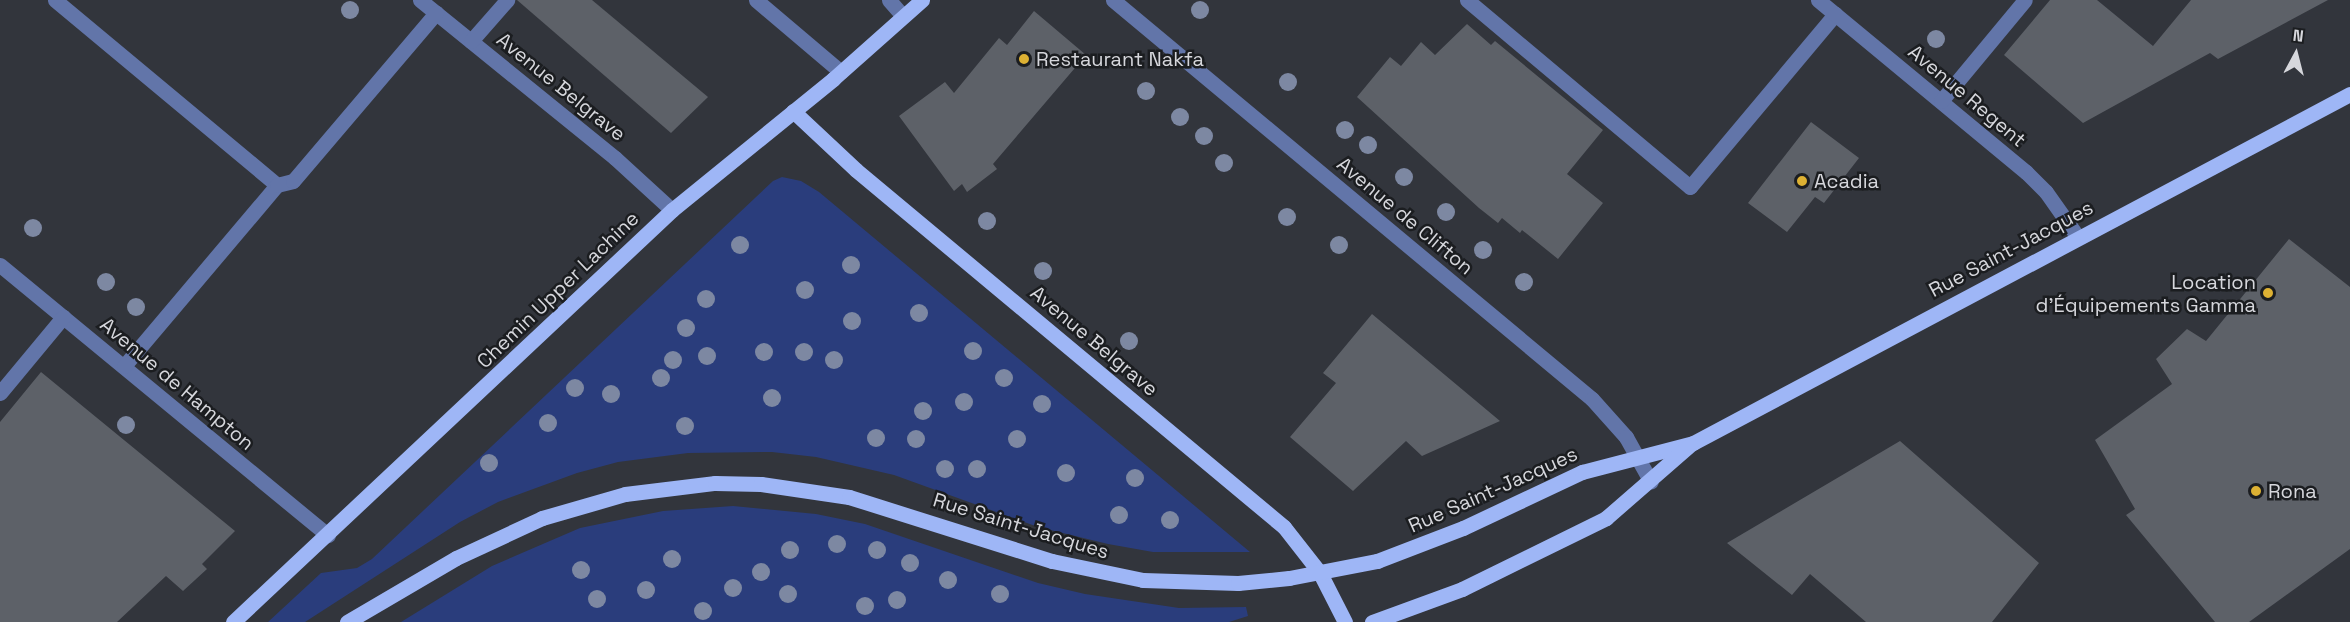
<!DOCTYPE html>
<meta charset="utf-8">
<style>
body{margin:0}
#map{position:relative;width:2350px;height:622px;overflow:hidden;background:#32353c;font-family:"Space Grotesk",sans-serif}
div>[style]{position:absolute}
.green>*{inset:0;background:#2a3d7c}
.building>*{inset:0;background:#5d6168}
.minor>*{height:15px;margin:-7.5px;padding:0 7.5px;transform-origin:7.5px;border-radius:7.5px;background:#6275a9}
.major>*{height:15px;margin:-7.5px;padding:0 7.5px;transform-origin:7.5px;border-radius:7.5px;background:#9eb6f6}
.trees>*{width:18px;height:18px;margin:-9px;border-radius:50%;background:#7d88a2}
.dots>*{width:16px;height:16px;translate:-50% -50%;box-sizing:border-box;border:3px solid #1b1d20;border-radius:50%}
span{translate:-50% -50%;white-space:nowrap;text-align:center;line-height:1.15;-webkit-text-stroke:5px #1b1d20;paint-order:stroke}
.poi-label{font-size:20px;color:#d6d7dc}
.left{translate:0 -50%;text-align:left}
.right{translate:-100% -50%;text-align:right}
.street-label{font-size:20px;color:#d6d7dc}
.north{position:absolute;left:2266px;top:24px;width:60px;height:60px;-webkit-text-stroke:4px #1b1d20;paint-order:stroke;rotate:7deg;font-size:16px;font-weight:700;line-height:24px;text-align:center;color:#d6d7dc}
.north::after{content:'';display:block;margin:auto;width:21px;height:27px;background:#d6d7dc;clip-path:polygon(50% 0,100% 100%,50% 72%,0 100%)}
</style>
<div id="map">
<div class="green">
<i style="clip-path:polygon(782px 177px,801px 181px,819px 192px,1250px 552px,1153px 552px,1108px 544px,1038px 527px,894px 475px,816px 457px,772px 452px,688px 453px,618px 462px,577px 473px,498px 502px,460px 522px,305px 622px,268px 622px,321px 573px,357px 568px,372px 559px,773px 181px)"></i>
<i style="clip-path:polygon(733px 506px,816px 514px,865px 524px,1038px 583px,1085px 594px,1179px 608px,1246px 607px,1248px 616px,1229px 622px,401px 622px,492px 566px,580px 528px,663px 511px)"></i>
</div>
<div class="building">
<i style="clip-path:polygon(517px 0,592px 0,708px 97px,671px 133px)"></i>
<i style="clip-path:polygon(2050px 0,2097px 0,2153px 46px,2191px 0,2328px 0,2218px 59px,2210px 53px,2083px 123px,2004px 55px)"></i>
<i style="clip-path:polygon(1034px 11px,1086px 55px,993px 164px,997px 169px,967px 192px,962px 184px,954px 191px,899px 116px,945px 82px,954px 93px,999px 38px,1007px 45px)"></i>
<i style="clip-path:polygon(1467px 24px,1491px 45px,1495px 41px,1603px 130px,1567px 174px,1603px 203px,1558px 259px,1522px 230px,1520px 233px,1502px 218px,1498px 223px,1479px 208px,1357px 97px,1390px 57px,1401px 66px,1421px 42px,1435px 55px)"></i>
<i style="clip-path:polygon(1811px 122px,1859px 158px,1824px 203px,1815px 197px,1787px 232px,1748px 203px)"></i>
<i style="clip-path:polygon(2289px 239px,2350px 287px,2350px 549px,2249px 622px,2215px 622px,2126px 515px,2135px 509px,2095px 440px,2172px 384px,2156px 359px,2187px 329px,2206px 341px)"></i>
<i style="clip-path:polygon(1372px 314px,1500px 421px,1422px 456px,1406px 441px,1353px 491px,1290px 437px,1336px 383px,1323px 373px)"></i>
<i style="clip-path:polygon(41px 372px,235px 531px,202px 564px,207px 569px,183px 591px,166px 576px,117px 622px,0 622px,0 422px)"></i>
<i style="clip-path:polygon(1900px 441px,2039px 563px,1992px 622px,1866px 622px,1810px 574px,1792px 595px,1727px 543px)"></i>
</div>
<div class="minor">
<i style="left:55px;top:0;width:289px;rotate:39.8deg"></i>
<i style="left:420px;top:0;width:251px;rotate:39deg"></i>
<i style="left:615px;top:158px;width:77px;rotate:42.4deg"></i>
<i style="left:756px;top:0;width:111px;rotate:40.3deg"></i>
<i style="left:889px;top:0;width:21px;rotate:49deg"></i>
<i style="left:1113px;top:0;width:623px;rotate:39.79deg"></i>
<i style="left:1592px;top:399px;width:51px;rotate:48.2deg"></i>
<i style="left:1626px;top:437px;width:51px;rotate:60.9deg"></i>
<i style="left:1467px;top:0;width:291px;rotate:40deg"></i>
<i style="left:1690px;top:187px;width:226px;rotate:-50deg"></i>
<i style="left:1818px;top:0;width:270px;rotate:39.6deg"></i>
<i style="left:2026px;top:172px;width:28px;rotate:45deg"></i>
<i style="left:2046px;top:192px;width:54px;rotate:54.8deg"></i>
<i style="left:471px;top:41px;width:55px;rotate:-48.7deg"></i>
<i style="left:1941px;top:101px;width:131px;rotate:-50.3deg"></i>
<i style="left:0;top:265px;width:425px;rotate:39.5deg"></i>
<i style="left:124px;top:366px;width:237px;rotate:-49.8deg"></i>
<i style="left:277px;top:185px;width:16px;rotate:-14deg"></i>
<i style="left:293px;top:181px;width:221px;rotate:-49.6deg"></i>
<i style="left:0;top:393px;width:99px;rotate:-50.3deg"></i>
</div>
<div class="major">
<i style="left:793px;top:111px;width:86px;rotate:43.1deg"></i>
<i style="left:856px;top:170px;width:557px;rotate:39.83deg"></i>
<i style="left:1284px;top:527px;width:58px;rotate:52deg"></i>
<i style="left:1320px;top:573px;width:55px;rotate:63deg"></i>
<i style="left:233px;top:622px;width:602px;rotate:-43.18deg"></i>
<i style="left:672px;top:210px;width:208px;rotate:-39.1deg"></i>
<i style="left:833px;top:79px;width:119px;rotate:-41.6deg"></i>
<i style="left:347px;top:622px;width:126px;rotate:-30.4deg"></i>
<i style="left:456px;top:558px;width:95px;rotate:-24.9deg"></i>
<i style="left:542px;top:518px;width:86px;rotate:-16.1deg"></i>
<i style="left:625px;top:494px;width:91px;rotate:-7deg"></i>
<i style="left:715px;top:483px;width:46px;rotate:1.2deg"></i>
<i style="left:761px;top:484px;width:89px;rotate:8.4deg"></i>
<i style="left:849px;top:497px;width:213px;rotate:17.5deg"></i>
<i style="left:1052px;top:561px;width:93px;rotate:11.8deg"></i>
<i style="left:1143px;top:580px;width:95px;rotate:1.8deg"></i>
<i style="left:1238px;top:583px;width:51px;rotate:-5.6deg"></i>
<i style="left:1289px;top:578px;width:90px;rotate:-10.9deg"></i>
<i style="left:1377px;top:561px;width:92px;rotate:-21deg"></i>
<i style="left:1463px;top:528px;width:132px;rotate:-25.2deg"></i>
<i style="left:1582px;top:472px;width:115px;rotate:-14.6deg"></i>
<i style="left:1693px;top:443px;width:744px;rotate:-27.98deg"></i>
<i style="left:1372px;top:622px;width:96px;rotate:-20.1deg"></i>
<i style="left:1462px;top:589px;width:161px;rotate:-26.2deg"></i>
<i style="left:1606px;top:518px;width:111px;rotate:-41deg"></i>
</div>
<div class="trees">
<i style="left:350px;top:10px"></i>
<i style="left:1200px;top:10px"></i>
<i style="left:1936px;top:39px"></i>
<i style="left:1288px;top:82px"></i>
<i style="left:1146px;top:91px"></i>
<i style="left:1180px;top:117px"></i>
<i style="left:1345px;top:130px"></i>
<i style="left:1204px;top:136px"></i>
<i style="left:1368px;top:145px"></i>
<i style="left:1224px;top:163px"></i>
<i style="left:1404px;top:177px"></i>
<i style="left:1446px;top:212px"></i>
<i style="left:1287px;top:217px"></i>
<i style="left:987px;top:221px"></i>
<i style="left:33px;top:228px"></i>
<i style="left:740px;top:245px"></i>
<i style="left:1339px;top:245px"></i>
<i style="left:1483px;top:250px"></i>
<i style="left:851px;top:265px"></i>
<i style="left:1043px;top:271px"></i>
<i style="left:106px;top:282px"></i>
<i style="left:1524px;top:282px"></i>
<i style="left:805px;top:290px"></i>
<i style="left:706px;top:299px"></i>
<i style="left:136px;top:307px"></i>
<i style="left:919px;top:313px"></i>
<i style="left:852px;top:321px"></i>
<i style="left:686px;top:328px"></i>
<i style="left:1129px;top:341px"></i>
<i style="left:973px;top:351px"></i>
<i style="left:764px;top:352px"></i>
<i style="left:804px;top:352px"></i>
<i style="left:707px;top:356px"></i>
<i style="left:673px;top:360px"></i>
<i style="left:834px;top:360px"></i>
<i style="left:661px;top:378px"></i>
<i style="left:1004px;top:378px"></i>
<i style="left:575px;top:388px"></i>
<i style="left:611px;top:394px"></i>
<i style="left:772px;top:398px"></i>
<i style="left:964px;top:402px"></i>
<i style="left:1042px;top:404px"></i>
<i style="left:923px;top:411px"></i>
<i style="left:548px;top:423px"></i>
<i style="left:126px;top:425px"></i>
<i style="left:685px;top:426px"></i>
<i style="left:876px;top:438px"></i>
<i style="left:916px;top:439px"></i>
<i style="left:1017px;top:439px"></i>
<i style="left:489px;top:463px"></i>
<i style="left:945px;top:469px"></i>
<i style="left:977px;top:469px"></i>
<i style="left:1066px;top:473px"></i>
<i style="left:1135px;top:478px"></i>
<i style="left:1119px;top:515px"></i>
<i style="left:1170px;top:520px"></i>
<i style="left:837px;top:544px"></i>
<i style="left:790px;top:550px"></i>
<i style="left:877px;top:550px"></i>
<i style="left:672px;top:559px"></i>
<i style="left:910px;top:563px"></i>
<i style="left:581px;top:570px"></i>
<i style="left:761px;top:572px"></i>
<i style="left:948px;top:580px"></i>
<i style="left:733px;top:588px"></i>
<i style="left:646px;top:590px"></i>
<i style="left:788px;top:594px"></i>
<i style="left:1000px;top:594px"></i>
<i style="left:597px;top:599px"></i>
<i style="left:897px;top:600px"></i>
<i style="left:865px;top:606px"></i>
<i style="left:703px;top:611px"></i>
</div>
<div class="dots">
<i style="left:1024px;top:59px;background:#ddb133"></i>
<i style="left:1802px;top:181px;background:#ddb133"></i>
<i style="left:2268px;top:293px;background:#ddb133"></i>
<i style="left:2256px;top:491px;background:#ddb133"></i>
</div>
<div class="poi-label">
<span class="left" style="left:1036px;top:59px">Restaurant Nakfa</span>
<span class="left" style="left:1814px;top:181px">Acadia</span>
<span class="right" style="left:2256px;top:294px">Location<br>d'Équipements Gamma</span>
<span class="left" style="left:2268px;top:491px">Rona</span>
</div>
<div class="street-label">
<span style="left:561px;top:87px;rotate:39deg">Avenue Belgrave</span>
<span style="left:1967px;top:96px;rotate:40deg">Avenue Regent</span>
<span style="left:1405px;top:216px;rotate:40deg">Avenue de Clifton</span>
<span style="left:2011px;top:249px;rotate:-28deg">Rue Saint-Jacques</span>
<span style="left:558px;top:290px;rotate:-44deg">Chemin Upper Lachine</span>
<span style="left:1094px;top:341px;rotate:40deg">Avenue Belgrave</span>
<span style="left:177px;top:384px;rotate:40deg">Avenue de Hampton</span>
<span style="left:1493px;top:490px;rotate:-24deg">Rue Saint-Jacques</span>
<span style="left:1021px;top:526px;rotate:17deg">Rue Saint-Jacques</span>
</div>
<div class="north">N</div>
</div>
